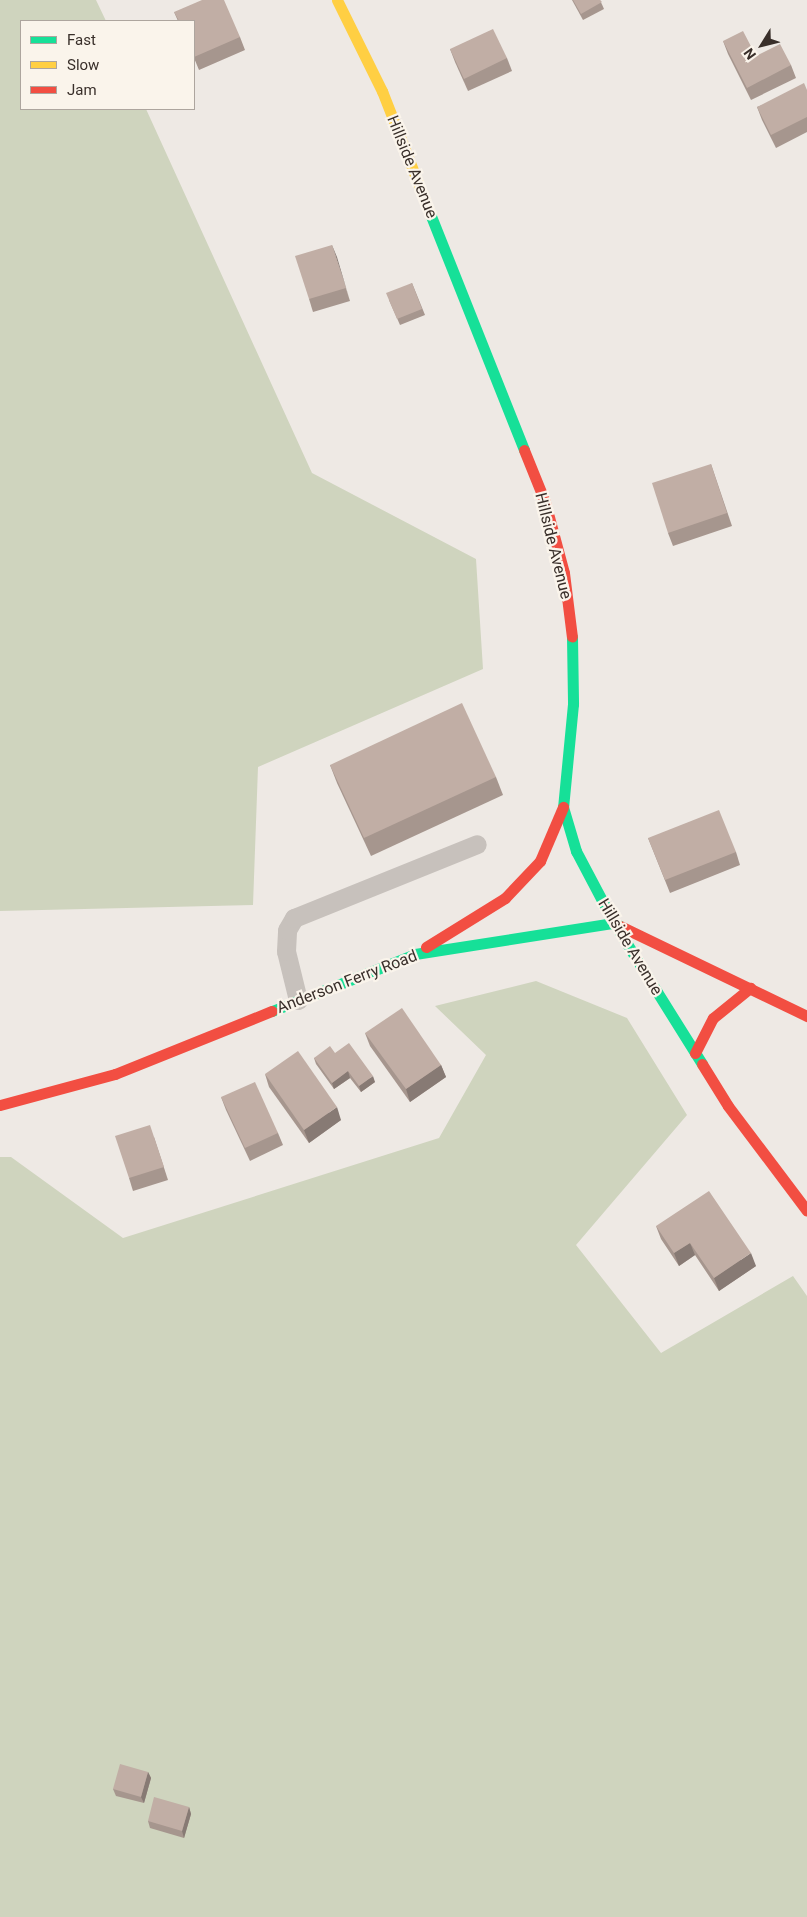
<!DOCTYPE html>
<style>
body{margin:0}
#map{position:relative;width:807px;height:1917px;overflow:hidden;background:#eee9e4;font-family:Roboto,sans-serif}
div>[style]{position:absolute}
.green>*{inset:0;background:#cfd4be}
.lane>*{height:19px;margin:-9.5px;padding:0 9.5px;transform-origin:9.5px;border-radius:9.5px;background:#c7c1bc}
.fast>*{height:11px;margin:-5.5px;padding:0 5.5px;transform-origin:5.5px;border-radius:5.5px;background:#16e098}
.slow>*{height:11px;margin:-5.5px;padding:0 5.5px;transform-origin:5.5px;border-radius:5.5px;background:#ffcf43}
.jam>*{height:11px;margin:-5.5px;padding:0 5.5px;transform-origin:5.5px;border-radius:5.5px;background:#f24e42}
.wall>*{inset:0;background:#a6968e}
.shaded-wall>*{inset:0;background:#877a74}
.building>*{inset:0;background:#c1aea5}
span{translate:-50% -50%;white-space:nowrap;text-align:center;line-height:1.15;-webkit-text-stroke:4.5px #faf4eb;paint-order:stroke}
.street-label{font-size:16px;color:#392f2a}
.legend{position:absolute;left:20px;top:20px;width:175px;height:90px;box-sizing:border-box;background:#faf4eb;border:1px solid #ada59e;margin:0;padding:6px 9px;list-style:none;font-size:15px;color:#392f2a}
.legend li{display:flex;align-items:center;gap:10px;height:25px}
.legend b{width:25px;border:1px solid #ada59e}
.north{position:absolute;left:737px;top:20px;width:50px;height:50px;-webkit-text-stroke:4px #faf4eb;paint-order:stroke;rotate:234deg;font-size:14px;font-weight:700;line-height:20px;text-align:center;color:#392f2a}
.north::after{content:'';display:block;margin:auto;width:18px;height:22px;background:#392f2a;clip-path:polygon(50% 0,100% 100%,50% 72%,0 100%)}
</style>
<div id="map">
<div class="green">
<i style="clip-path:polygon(0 0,96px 0,106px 21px,21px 21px,21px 109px,146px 109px,312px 473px,476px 559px,483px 669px,258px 767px,253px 905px,0 911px)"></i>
<i style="clip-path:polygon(536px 981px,627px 1018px,687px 1115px,576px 1245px,661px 1353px,793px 1276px,807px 1296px,807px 1917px,0 1917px,0 1157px,11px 1157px,123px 1238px,439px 1138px,486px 1055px,435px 1006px)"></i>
</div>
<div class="lane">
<i style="left:298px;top:1000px;width:50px;rotate:-103.8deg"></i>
<i style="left:286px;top:951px;width:21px;rotate:-87deg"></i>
<i style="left:287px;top:930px;width:14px;rotate:-60deg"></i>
<i style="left:294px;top:918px;width:197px;rotate:-22deg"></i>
</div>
<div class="fast">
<i style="left:429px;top:211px;width:257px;rotate:68.3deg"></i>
<i style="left:572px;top:637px;width:67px;rotate:89.1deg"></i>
<i style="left:573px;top:704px;width:103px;rotate:95.5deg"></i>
<i style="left:563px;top:807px;width:46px;rotate:73.5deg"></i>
<i style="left:576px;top:851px;width:81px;rotate:62.2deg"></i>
<i style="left:614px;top:923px;width:166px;rotate:58deg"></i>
<i style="left:272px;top:1011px;width:154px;rotate:-21.7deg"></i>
<i style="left:415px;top:954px;width:201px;rotate:-8.9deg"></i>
<i style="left:614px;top:923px;width:7px;rotate:27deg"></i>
</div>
<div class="slow">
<i style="left:337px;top:0;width:102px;rotate:63.7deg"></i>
<i style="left:382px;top:91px;width:129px;rotate:68.6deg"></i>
</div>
<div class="jam">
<i style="left:524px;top:450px;width:56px;rotate:68deg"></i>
<i style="left:545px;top:502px;width:73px;rotate:75deg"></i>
<i style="left:564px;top:573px;width:64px;rotate:82.9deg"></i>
<i style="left:620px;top:926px;width:208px;rotate:25.7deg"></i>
<i style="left:426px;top:947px;width:93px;rotate:-31.8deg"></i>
<i style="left:505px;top:898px;width:51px;rotate:-46.6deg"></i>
<i style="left:540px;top:861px;width:59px;rotate:-66.9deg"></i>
<i style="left:695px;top:1053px;width:39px;rotate:-63deg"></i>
<i style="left:713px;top:1018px;width:48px;rotate:-39deg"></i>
<i style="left:702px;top:1064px;width:49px;rotate:58.2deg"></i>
<i style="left:728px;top:1106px;width:131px;rotate:53deg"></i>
<i style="left:0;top:1105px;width:119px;rotate:-15.1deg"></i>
<i style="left:115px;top:1074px;width:169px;rotate:-21.9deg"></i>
</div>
<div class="wall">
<i style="clip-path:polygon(572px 0,600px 0,604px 9px,583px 20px)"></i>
<i style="clip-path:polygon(174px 12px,240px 37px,245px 50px,199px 70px,194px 58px,194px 21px,178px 21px)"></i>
<i style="clip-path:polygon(723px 41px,756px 56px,791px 65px,796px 78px,751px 100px,728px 54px)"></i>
<i style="clip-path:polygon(450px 49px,507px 58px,512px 71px,468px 91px,455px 62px)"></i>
<i style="clip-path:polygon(807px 90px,807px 132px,776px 148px,762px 120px,757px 107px)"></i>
<i style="clip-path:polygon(332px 245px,350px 301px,313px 312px,309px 299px)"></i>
<i style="clip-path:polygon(412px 283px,425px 315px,400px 325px,389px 300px)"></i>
<i style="clip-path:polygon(711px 464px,732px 526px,673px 546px,668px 533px)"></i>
<i style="clip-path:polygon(330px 765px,496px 777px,503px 795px,371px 856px,337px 783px)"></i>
<i style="clip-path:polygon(648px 838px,736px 852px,740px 865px,670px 893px)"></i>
<i style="clip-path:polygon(365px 1033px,441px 1065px,446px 1077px,410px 1102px,370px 1046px)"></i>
<i style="clip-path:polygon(335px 1053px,375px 1082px,361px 1092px,350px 1078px,334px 1089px,316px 1064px,314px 1058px)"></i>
<i style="clip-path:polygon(265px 1074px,341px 1120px,309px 1143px,269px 1087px)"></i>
<i style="clip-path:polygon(221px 1097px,278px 1133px,283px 1145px,250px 1161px,226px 1110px)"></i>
<i style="clip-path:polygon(154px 1137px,168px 1180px,133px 1191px,129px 1178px)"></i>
<i style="clip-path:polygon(656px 1226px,756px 1266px,719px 1291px,695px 1255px,679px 1266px,661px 1239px)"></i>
<i style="clip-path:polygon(148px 1772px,151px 1778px,144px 1803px,116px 1796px,113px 1789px)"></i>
<i style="clip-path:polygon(189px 1807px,191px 1814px,184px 1838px,150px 1828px,148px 1821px)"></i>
</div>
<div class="shaded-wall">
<i style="clip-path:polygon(332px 245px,337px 257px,350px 301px,346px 288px)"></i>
<i style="clip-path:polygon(441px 1065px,446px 1077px,410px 1102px,406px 1089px)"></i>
<i style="clip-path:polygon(348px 1071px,350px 1078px,334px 1089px,332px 1083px)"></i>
<i style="clip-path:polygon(373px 1076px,375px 1082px,361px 1092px,359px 1086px)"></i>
<i style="clip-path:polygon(337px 1107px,341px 1120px,309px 1143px,304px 1130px)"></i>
<i style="clip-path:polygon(690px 1243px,695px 1255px,679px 1266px,674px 1253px)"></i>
<i style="clip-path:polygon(751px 1253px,756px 1266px,719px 1291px,714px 1278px)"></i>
<i style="clip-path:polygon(148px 1772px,151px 1778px,144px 1803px,141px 1797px)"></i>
<i style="clip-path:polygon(189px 1807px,191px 1814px,184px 1838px,182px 1831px)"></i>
</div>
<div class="building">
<i style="clip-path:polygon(202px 0,224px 0,240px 37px,194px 57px,194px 21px,179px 21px,174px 12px)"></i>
<i style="clip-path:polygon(573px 0,600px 0,602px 2px,581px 14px)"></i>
<i style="clip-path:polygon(493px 29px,507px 58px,464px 79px,450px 49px)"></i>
<i style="clip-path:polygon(743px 31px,756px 56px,780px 44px,791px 65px,747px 88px,723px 41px)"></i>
<i style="clip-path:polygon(804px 83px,807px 90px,807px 117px,771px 135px,757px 107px)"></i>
<i style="clip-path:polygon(332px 245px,346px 288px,309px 299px,295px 256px)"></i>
<i style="clip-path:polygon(412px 283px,422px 309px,397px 319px,386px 293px)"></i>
<i style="clip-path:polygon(711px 464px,727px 513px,668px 533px,652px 483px)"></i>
<i style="clip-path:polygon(462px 703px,496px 777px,364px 838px,330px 765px)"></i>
<i style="clip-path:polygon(719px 810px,736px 852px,665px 880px,648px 838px)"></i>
<i style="clip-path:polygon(402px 1008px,441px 1065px,406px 1089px,365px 1033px)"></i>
<i style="clip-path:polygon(349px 1043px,373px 1076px,359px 1086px,348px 1071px,332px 1083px,314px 1058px,330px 1046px,335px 1053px)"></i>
<i style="clip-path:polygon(298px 1051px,337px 1107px,304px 1130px,265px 1074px)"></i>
<i style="clip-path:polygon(255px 1082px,278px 1133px,245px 1148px,221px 1097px)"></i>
<i style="clip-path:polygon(150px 1125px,164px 1167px,129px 1178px,115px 1136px)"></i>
<i style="clip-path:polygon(709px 1191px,751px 1253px,714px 1278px,690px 1243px,674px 1253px,656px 1226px)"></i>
<i style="clip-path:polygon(120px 1764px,148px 1772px,141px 1797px,113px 1789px)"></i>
<i style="clip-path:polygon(154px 1797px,189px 1807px,182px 1831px,148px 1821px)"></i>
</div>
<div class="street-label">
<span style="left:412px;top:167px;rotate:68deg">Hillside Avenue</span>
<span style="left:553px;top:546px;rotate:76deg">Hillside Avenue</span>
<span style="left:630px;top:947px;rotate:59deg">Hillside Avenue</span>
<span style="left:347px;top:982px;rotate:-21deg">Anderson Ferry Road</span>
</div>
<ul class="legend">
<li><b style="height:6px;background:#16e098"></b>Fast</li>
<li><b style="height:6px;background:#ffcf43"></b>Slow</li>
<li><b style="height:6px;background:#f24e42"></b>Jam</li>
</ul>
<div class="north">N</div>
</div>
